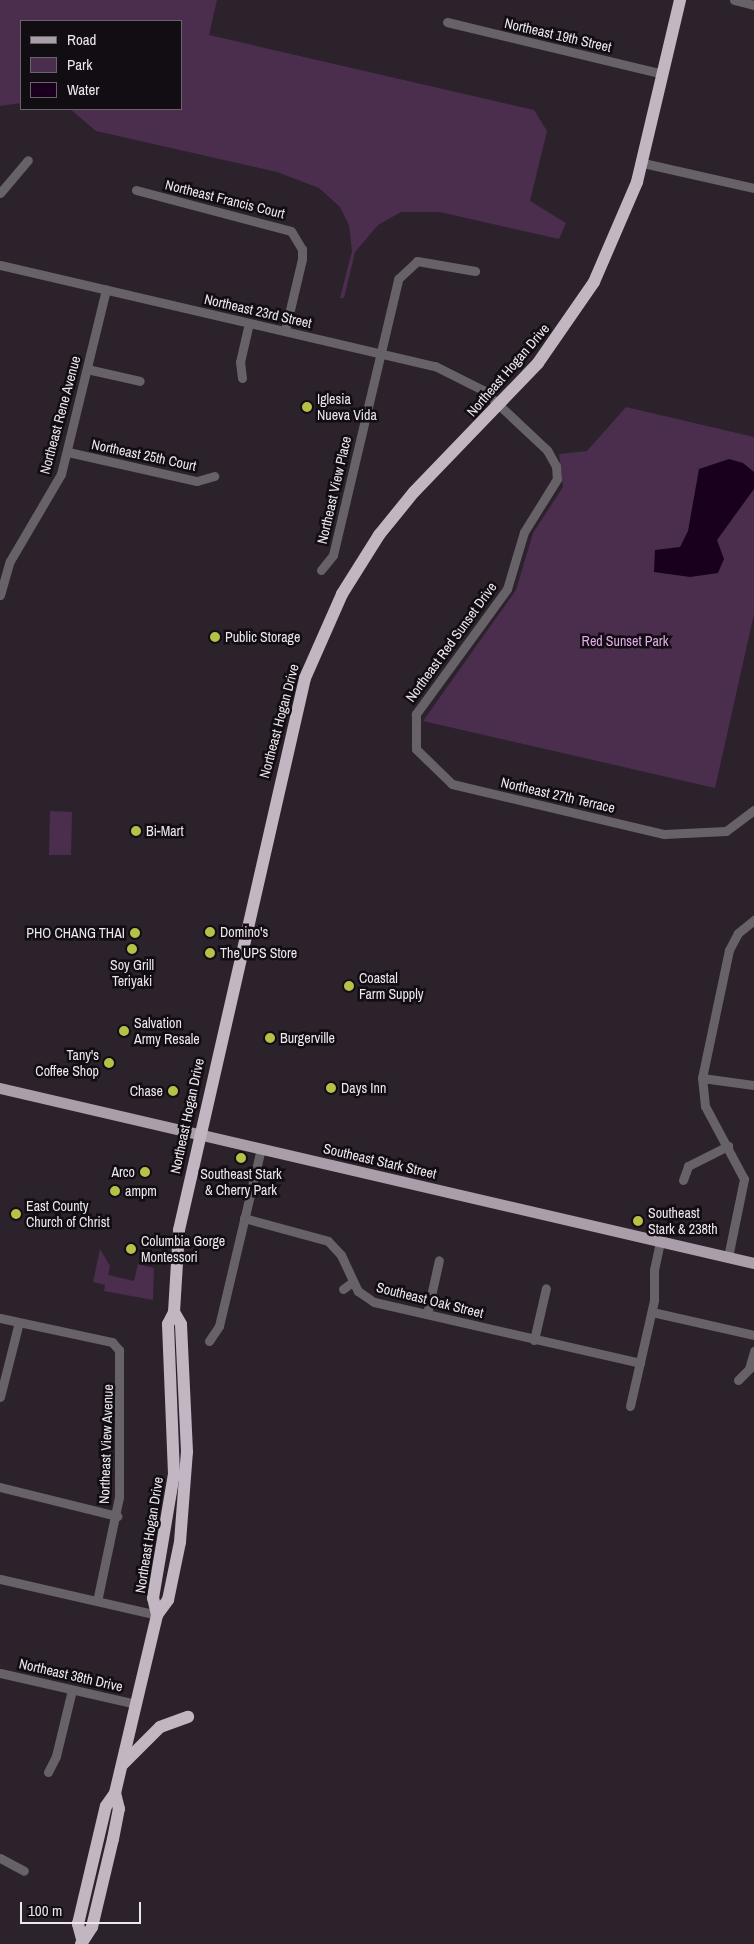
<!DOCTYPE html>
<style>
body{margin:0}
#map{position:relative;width:754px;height:1944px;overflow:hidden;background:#2c222c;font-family:"Archivo Narrow",sans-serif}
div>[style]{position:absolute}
.green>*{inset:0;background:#4b2d4e}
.water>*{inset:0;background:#19001d}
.minor>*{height:9px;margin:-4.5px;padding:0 4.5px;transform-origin:4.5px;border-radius:4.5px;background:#676268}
.major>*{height:11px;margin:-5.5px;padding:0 5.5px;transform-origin:5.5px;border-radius:5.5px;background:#a99ea9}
.highway>*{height:12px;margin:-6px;padding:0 6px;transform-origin:6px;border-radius:6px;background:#c2b6c3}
.dots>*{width:14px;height:14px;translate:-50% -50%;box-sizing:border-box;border:2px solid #120d12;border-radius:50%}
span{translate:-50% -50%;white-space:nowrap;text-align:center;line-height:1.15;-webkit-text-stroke:5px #120d12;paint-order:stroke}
.street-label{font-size:14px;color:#ece6ed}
.poi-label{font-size:14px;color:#ece6ed}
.left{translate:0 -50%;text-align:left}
.right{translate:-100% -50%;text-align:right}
.park-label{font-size:14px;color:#e3aae8}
.legend{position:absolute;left:20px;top:20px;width:162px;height:90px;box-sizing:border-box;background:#120d12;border:1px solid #69646a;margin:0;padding:6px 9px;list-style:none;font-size:15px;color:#ece6ed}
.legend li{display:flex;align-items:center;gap:10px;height:25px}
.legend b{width:25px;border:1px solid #69646a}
.scale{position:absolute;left:20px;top:1902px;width:121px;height:22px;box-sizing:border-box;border:2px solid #ece6ed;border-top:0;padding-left:6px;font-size:15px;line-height:18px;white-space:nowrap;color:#ece6ed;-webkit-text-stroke:4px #120d12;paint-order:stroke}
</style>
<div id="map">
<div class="green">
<i style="clip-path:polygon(0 0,217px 0,209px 35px,534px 110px,547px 131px,530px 201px,566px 223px,559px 239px,440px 212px,401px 212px,378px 225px,355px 252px,344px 298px,340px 298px,352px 251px,349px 225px,340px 207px,319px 188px,277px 172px,96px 131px,70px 109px,181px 109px,181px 21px,21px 21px,21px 103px,0 106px)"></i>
<i style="clip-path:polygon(626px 407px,754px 437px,754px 614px,715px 788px,423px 721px,516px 590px,533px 533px,563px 487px,559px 454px,587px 451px)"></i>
<i style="clip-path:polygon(50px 811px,72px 812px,71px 855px,49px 855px)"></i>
<i style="clip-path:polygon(100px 1249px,110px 1266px,108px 1275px,134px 1281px,138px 1264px,154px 1268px,153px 1300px,104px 1291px,105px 1285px,93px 1282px)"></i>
</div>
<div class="water">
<i style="clip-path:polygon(729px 459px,743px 463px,754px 472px,754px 489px,717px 540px,724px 559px,718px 573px,690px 577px,654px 572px,655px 550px,680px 547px,688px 531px,699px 469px)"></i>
</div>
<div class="minor">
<i style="left:734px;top:0;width:21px;rotate:14deg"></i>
<i style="left:447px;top:22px;width:222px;rotate:13.5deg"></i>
<i style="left:643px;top:163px;width:114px;rotate:12.7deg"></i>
<i style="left:136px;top:190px;width:160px;rotate:14.8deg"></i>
<i style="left:291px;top:231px;width:21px;rotate:59deg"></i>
<i style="left:302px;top:249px;width:10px;rotate:90deg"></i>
<i style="left:302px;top:259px;width:74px;rotate:103.3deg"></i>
<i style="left:0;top:193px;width:43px;rotate:-49.7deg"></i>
<i style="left:0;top:265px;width:447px;rotate:13.1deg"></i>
<i style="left:435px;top:366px;width:54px;rotate:26.6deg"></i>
<i style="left:483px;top:390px;width:88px;rotate:43.2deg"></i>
<i style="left:547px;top:450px;width:18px;rotate:61deg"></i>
<i style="left:556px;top:466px;width:13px;rotate:86deg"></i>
<i style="left:557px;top:479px;width:62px;rotate:121.9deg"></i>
<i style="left:524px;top:532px;width:59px;rotate:106.6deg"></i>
<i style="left:507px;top:589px;width:155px;rotate:126.1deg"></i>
<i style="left:416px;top:714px;width:35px;rotate:90deg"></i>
<i style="left:416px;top:749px;width:50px;rotate:44.2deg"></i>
<i style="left:452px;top:784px;width:218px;rotate:13.3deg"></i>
<i style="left:664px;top:834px;width:62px;rotate:-2.8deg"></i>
<i style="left:726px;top:831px;width:35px;rotate:-37deg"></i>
<i style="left:87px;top:369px;width:54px;rotate:12.8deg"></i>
<i style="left:242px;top:378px;width:16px;rotate:-97deg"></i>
<i style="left:240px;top:362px;width:40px;rotate:-77deg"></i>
<i style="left:68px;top:452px;width:132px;rotate:12.7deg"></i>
<i style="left:197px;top:481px;width:18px;rotate:-16deg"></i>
<i style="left:321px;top:570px;width:19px;rotate:-51deg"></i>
<i style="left:333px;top:555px;width:284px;rotate:-76.7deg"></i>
<i style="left:398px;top:279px;width:26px;rotate:-43deg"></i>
<i style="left:417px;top:261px;width:59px;rotate:9.8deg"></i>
<i style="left:0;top:595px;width:35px;rotate:-74deg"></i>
<i style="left:10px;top:561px;width:101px;rotate:-59.6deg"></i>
<i style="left:61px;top:474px;width:190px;rotate:-76.3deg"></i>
<i style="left:702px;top:1078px;width:52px;rotate:7.7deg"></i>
<i style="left:683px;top:1180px;width:15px;rotate:-70deg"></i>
<i style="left:688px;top:1166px;width:45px;rotate:-26.6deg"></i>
<i style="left:244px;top:1218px;width:87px;rotate:15.3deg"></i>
<i style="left:328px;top:1241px;width:19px;rotate:47deg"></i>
<i style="left:341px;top:1255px;width:40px;rotate:65deg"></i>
<i style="left:358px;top:1291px;width:19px;rotate:35deg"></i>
<i style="left:374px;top:1302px;width:273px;rotate:12.9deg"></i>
<i style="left:728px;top:1257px;width:80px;rotate:-78.4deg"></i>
<i style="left:744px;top:1179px;width:83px;rotate:-118.1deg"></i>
<i style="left:705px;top:1106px;width:28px;rotate:-96deg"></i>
<i style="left:702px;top:1078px;width:131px;rotate:-78.1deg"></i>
<i style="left:729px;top:950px;width:19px;rotate:-62deg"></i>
<i style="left:738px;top:933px;width:21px;rotate:-39deg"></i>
<i style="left:343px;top:1289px;width:10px;rotate:-37deg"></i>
<i style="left:652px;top:1312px;width:105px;rotate:12.7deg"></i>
<i style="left:427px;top:1314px;width:55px;rotate:-77.5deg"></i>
<i style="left:0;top:1318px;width:115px;rotate:12.1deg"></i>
<i style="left:112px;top:1342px;width:11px;rotate:49deg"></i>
<i style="left:119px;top:1350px;width:147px;rotate:90deg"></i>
<i style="left:119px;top:1497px;width:106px;rotate:101.9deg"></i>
<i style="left:534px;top:1340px;width:53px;rotate:-77deg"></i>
<i style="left:209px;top:1341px;width:18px;rotate:-56deg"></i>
<i style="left:219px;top:1326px;width:182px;rotate:-76.7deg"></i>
<i style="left:738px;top:1380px;width:16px;rotate:-45deg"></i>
<i style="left:749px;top:1369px;width:19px;rotate:-74deg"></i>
<i style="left:0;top:1397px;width:77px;rotate:-75.8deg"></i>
<i style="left:630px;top:1406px;width:109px;rotate:-77.2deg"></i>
<i style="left:654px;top:1300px;width:30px;rotate:-90deg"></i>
<i style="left:654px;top:1270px;width:30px;rotate:-78deg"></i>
<i style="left:0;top:1487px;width:121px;rotate:13.9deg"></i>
<i style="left:0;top:1579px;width:161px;rotate:12.9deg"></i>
<i style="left:0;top:1673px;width:139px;rotate:12.8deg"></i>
<i style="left:48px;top:1772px;width:18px;rotate:-63deg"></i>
<i style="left:56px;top:1756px;width:68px;rotate:-76.4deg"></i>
<i style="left:0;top:1858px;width:27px;rotate:28deg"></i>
</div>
<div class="major">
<i style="left:0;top:1088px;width:774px;rotate:13.07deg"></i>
</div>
<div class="highway">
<i style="left:157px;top:1615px;width:17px;rotate:-103deg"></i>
<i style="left:153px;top:1598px;width:126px;rotate:-80.4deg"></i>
<i style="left:174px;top:1474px;width:150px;rotate:-92.3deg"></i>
<i style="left:168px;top:1324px;width:13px;rotate:-63deg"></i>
<i style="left:174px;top:1312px;width:82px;rotate:-86.5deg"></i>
<i style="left:179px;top:1230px;width:566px;rotate:-77.14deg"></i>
<i style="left:305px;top:678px;width:92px;rotate:-66.2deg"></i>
<i style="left:342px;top:594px;width:70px;rotate:-57.9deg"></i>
<i style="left:379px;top:535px;width:55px;rotate:-50.9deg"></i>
<i style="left:414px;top:492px;width:179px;rotate:-46.1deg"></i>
<i style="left:538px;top:363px;width:98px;rotate:-55.3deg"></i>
<i style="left:594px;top:282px;width:109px;rotate:-66.7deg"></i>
<i style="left:637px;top:182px;width:187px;rotate:-76.7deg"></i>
<i style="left:123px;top:1764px;width:52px;rotate:-45deg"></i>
<i style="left:160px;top:1727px;width:30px;rotate:-20deg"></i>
<i style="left:82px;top:1939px;width:16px;rotate:-105deg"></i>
<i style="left:78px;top:1924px;width:121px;rotate:-76.7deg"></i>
<i style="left:106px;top:1806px;width:16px;rotate:-55deg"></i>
<i style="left:115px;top:1793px;width:183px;rotate:-76.7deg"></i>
<i style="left:157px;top:1615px;width:19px;rotate:-54deg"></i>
<i style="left:168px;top:1600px;width:59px;rotate:-78.3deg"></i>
<i style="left:180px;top:1542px;width:90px;rotate:-85.6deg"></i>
<i style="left:187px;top:1452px;width:128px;rotate:-92.7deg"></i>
<i style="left:181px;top:1324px;width:14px;rotate:-120deg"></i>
<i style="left:81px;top:1944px;width:20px;rotate:-57deg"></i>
<i style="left:92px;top:1927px;width:90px;rotate:-76.6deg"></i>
<i style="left:113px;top:1839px;width:31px;rotate:-79deg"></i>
<i style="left:119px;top:1809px;width:16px;rotate:-104deg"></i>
</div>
<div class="dots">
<i style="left:307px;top:407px;background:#b7c148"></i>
<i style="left:215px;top:637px;background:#b7c148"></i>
<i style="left:136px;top:831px;background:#b7c148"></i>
<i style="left:210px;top:932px;background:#b7c148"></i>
<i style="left:135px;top:933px;background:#b7c148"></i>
<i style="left:132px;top:949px;background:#b7c148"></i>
<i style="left:210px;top:953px;background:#b7c148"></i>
<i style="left:349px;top:986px;background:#b7c148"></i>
<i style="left:124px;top:1031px;background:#b7c148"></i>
<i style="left:270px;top:1038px;background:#b7c148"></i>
<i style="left:109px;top:1063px;background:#b7c148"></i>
<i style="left:331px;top:1088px;background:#b7c148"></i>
<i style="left:173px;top:1091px;background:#b7c148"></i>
<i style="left:241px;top:1158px;background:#b7c148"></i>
<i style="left:145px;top:1172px;background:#b7c148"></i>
<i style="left:115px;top:1191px;background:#b7c148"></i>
<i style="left:16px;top:1214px;background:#b7c148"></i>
<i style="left:638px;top:1221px;background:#b7c148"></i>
<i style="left:131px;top:1249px;background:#b7c148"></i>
</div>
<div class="street-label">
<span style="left:558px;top:35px;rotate:13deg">Northeast 19th Street</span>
<span style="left:225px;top:199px;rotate:14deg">Northeast Francis Court</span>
<span style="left:258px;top:311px;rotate:13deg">Northeast 23rd Street</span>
<span style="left:508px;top:370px;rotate:-49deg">Northeast Hogan Drive</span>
<span style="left:60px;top:415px;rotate:-75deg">Northeast Rene Avenue</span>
<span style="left:144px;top:455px;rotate:12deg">Northeast 25th Court</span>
<span style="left:334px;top:490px;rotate:-77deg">Northeast View Place</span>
<span style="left:451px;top:642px;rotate:-54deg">Northeast Red Sunset Drive</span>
<span style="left:279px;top:721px;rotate:-75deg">Northeast Hogan Drive</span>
<span style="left:558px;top:795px;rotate:13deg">Northeast 27th Terrace</span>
<span style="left:187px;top:1116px;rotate:-78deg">Northeast Hogan Drive</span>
<span style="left:380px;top:1161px;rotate:13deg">Southeast Stark Street</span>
<span style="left:430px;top:1300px;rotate:14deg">Southeast Oak Street</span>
<span style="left:106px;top:1444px;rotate:-88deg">Northeast View Avenue</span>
<span style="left:149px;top:1535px;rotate:-81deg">Northeast Hogan Drive</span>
<span style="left:71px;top:1675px;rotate:13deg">Northeast 38th Drive</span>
</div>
<div class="poi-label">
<span class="left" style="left:317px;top:407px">Iglesia<br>Nueva Vida</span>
<span class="left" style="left:225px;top:637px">Public Storage</span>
<span class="left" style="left:146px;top:831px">Bi-Mart</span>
<span class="left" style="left:220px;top:932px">Domino's</span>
<span class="right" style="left:125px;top:933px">PHO CHANG THAI</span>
<span class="left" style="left:220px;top:953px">The UPS Store</span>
<span style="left:132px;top:973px">Soy Grill<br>Teriyaki</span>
<span class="left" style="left:359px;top:986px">Coastal<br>Farm Supply</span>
<span class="left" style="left:134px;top:1031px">Salvation<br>Army Resale</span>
<span class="left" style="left:280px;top:1038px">Burgerville</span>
<span class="right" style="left:99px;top:1063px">Tany's<br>Coffee Shop</span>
<span class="left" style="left:341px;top:1088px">Days Inn</span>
<span class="right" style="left:163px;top:1091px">Chase</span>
<span class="right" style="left:135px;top:1172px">Arco</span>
<span style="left:241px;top:1182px">Southeast Stark<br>&amp; Cherry Park</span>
<span class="left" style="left:125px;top:1191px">ampm</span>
<span class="left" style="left:26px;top:1214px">East County<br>Church of Christ</span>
<span class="left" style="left:648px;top:1221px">Southeast<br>Stark &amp; 238th</span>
<span class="left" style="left:141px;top:1249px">Columbia Gorge<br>Montessori</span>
</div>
<div class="park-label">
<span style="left:625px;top:641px">Red Sunset Park</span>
</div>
<ul class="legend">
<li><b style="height:6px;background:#a99ea9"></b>Road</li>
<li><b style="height:14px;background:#4b2d4e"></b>Park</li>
<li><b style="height:14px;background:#19001d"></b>Water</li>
</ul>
<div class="scale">100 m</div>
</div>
